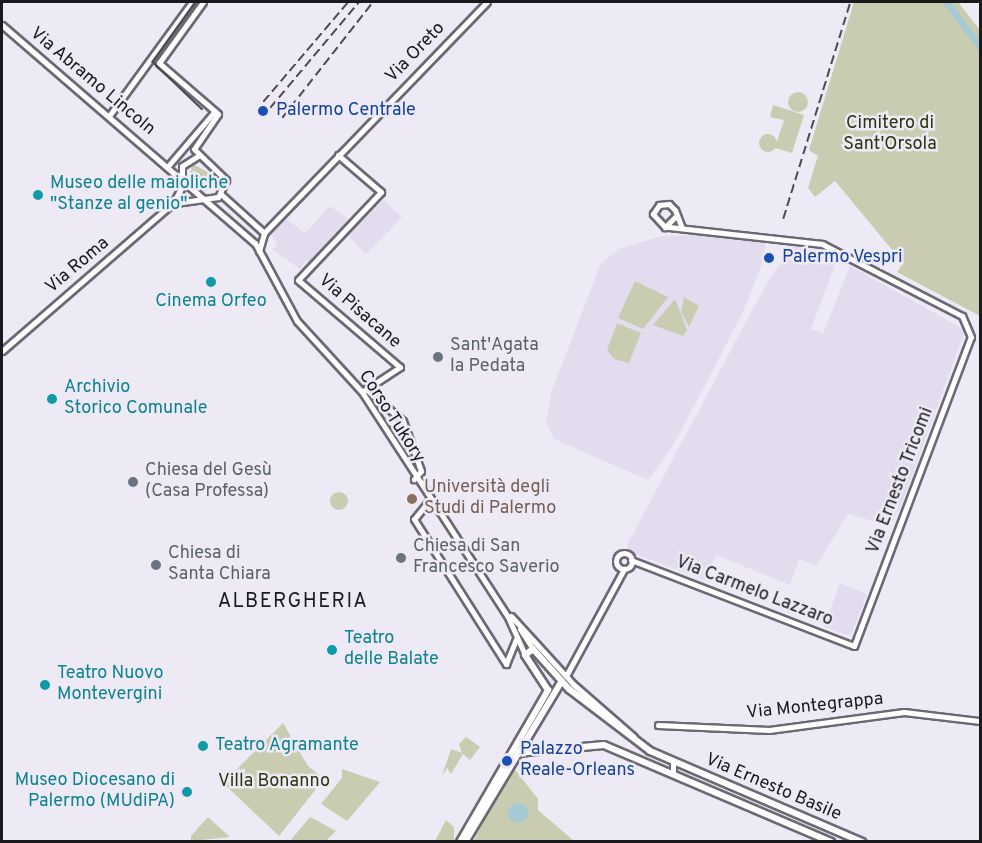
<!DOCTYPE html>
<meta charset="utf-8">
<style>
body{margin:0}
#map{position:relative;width:982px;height:843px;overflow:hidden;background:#ede9f5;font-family:Overpass,sans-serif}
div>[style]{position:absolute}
.built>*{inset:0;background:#e3dcef}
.green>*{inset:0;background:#c9ccb1}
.round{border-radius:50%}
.water>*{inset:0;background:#a5cad5}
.river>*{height:7px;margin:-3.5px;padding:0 3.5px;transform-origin:3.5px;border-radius:3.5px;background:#a5cad5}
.roads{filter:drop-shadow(2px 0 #6d6873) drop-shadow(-2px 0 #6d6873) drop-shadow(0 2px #6d6873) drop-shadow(0 -2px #6d6873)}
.tertiary>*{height:5px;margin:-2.5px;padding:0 2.5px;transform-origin:2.5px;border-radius:2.5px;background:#fff}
.tertiary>.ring{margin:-2.5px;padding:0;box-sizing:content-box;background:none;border:5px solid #fff;border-radius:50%}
.secondary>*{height:6px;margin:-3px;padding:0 3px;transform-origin:3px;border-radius:3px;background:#fff}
.tram>*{height:1.5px;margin:-0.75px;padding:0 0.75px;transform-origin:0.75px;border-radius:0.75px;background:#4c4a51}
.rail>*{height:1.5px;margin-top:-0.75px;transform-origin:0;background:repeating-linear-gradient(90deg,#4c4a51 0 9px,transparent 0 13.5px)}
.dots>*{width:16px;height:16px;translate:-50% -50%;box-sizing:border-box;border:3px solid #ede9f5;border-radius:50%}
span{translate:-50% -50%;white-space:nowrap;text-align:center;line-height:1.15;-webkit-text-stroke:5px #ede9f5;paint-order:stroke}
.street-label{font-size:18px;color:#1b191e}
.transit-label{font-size:18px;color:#164399}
.left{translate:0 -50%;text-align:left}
.park-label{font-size:18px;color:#2f320a}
.culture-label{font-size:18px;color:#0d838f}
.right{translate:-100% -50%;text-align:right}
.worship-label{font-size:18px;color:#5b616d}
.education-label{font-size:18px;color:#785e54}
.neighbourhood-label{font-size:20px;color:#1b191e;letter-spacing:1.5px}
.frame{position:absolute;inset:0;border:3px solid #1b191e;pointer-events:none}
</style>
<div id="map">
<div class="built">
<i style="clip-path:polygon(383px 200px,402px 217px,366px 254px,348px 236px)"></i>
<i style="clip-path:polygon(330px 206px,350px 220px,311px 264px,306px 261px,300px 269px,273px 250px,277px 243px,270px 234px,285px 218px,305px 233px)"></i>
<i style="clip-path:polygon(706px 235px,765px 242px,764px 259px,742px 314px,673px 446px,648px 480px,554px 439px,546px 422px,552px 390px,601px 263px,621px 248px,662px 236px)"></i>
<i style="clip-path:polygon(794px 246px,837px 259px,811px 329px,823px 334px,850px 266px,965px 330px,899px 511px,887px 525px,848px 514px,816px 566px,799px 559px,790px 585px,716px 555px,705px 580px,630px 552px,627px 545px,769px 279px)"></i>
<i style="clip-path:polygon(840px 583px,867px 594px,851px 636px,824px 627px)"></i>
</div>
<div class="green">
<i style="clip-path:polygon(854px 2px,958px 2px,980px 30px,980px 316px,897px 272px,903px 263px,835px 181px,815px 197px,808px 188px,818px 156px,809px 150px)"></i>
<i class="round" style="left:788px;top:92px;width:20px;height:20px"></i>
<i style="clip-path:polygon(773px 105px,804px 115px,792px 153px,775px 148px,784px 120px,770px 117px)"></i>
<i class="round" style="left:759px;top:134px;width:18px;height:18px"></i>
<i style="clip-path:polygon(193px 164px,216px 177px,218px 188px,197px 184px,190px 173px)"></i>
<i style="clip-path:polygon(635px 281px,668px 297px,643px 329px,618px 318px)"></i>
<i style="clip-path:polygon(684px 297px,699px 306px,689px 327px,681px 312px)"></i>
<i style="clip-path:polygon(675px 299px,687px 330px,683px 336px,653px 325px)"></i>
<i style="clip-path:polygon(617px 323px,641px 333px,629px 363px,614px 359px,607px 350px)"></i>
<i class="round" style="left:330px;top:492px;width:18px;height:18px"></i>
<i style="clip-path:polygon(283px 723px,308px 766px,324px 779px,279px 836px,223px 783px)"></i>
<i style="clip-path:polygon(466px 737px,480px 747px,470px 760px,463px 754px,451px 774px,447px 768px,442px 776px,451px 749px,462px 753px,459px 744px)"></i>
<i style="clip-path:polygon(512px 766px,538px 799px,538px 810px,574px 841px,473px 842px)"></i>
<i style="clip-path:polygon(342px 769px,380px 782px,347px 821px,321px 804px,342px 778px)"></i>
<i style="clip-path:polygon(208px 817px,230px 837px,191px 841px,191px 836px)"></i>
<i style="clip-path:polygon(310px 817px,336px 831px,326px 841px,290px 841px)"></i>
<i style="clip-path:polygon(446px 820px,454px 827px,454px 841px,435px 841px)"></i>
</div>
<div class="water">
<i class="round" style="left:508px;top:803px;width:20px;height:20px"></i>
</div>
<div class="river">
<i style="left:946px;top:2px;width:56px;rotate:52.9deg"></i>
</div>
<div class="roads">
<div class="tertiary">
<i style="left:2px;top:25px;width:334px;rotate:40.8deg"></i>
<i style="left:255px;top:243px;width:89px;rotate:61.7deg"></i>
<i style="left:297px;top:321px;width:96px;rotate:47.5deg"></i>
<i style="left:362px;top:392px;width:268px;rotate:57deg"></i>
<i style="left:508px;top:617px;width:42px;rotate:65.9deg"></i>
<i style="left:159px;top:63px;width:78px;rotate:40.8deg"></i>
<i style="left:218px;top:114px;width:42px;rotate:124.4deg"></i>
<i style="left:194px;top:149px;width:45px;rotate:44.1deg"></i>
<i style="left:226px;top:180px;width:19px;rotate:115deg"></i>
<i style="left:218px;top:197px;width:43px;rotate:172.1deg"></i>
<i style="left:159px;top:63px;width:75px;rotate:-54.2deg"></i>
<i style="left:109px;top:116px;width:141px;rotate:-53.9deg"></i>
<i style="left:338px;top:155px;width:57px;rotate:40.7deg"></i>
<i style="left:381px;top:192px;width:121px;rotate:133.3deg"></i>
<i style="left:298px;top:280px;width:134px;rotate:40.5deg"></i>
<i style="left:400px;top:367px;width:45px;rotate:146.7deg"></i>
<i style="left:168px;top:166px;width:72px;rotate:-49.5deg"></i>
<i style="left:222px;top:195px;width:57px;rotate:42.1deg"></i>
<i style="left:676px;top:216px;width:16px;rotate:135deg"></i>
<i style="left:665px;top:227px;width:18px;rotate:-133deg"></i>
<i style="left:653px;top:214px;width:11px;rotate:-56deg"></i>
<i style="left:659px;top:205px;width:10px;rotate:-6deg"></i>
<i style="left:669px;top:204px;width:8px;rotate:45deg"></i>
<i style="left:675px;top:210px;width:19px;rotate:69deg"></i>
<i style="left:259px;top:251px;width:19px;rotate:-74deg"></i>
<i style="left:264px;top:233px;width:321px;rotate:-46deg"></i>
<i style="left:2px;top:351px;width:226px;rotate:-40.9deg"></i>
<i style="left:173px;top:203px;width:18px;rotate:-61deg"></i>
<i style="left:182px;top:187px;width:21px;rotate:-90deg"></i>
<i style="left:182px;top:166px;width:19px;rotate:-32deg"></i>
<i style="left:366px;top:389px;width:49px;rotate:40.9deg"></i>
<i style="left:403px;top:421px;width:53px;rotate:70.2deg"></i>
<i style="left:421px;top:471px;width:11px;rotate:131deg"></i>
<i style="left:428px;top:502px;width:22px;rotate:129deg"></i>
<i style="left:414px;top:519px;width:172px;rotate:57.6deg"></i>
<i style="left:506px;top:664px;width:27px;rotate:-68deg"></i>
<i class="ring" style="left:616px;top:553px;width:11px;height:11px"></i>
<i style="left:631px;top:560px;width:239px;rotate:21.1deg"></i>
<i style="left:854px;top:646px;width:330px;rotate:-69.3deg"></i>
<i style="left:971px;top:337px;width:23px;rotate:-113deg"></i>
<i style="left:962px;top:316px;width:157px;rotate:-152.8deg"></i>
<i style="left:822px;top:244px;width:156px;rotate:-173.7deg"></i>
<i style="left:511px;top:616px;width:92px;rotate:47.6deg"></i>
<i style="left:573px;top:684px;width:81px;rotate:41deg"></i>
<i style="left:520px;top:629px;width:24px;rotate:57deg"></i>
<i style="left:566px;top:676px;width:122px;rotate:-61.5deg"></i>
<i style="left:658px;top:725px;width:111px;rotate:2.6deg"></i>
<i style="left:769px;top:730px;width:136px;rotate:-7.6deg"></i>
<i style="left:904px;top:712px;width:77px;rotate:6.8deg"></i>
<i style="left:673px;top:761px;width:13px;rotate:90deg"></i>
</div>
<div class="secondary">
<i style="left:518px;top:753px;width:86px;rotate:-5.3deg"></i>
<i style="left:604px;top:745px;width:247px;rotate:23.1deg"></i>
<i style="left:460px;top:842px;width:176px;rotate:-59.9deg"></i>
<i style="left:548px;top:690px;width:42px;rotate:-123.3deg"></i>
<i style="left:525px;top:655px;width:10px;rotate:-37deg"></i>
<i style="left:533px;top:649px;width:54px;rotate:48deg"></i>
<i style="left:569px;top:689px;width:102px;rotate:37.4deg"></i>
<i style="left:650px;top:751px;width:231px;rotate:23.2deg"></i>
<i style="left:465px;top:842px;width:187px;rotate:-59deg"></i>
</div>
</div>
<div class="tram">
<i style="left:196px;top:2px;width:74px;rotate:125.6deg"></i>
<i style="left:153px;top:62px;width:68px;rotate:43.8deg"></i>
</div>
<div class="rail">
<i style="left:263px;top:102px;width:131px;rotate:-49.6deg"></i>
<i style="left:270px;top:108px;width:138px;rotate:-50deg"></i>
<i style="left:282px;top:118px;width:147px;rotate:-51.9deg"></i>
<i style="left:783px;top:219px;width:227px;rotate:-72.8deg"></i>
</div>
<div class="dots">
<i style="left:263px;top:111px;background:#1a4fb4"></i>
<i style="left:38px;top:195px;background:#0f9aa8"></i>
<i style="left:769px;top:258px;background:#1a4fb4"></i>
<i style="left:211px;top:282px;background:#0f9aa8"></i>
<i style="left:438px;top:357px;background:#6b7280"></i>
<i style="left:52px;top:399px;background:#0f9aa8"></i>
<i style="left:133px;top:482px;background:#6b7280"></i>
<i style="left:412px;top:499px;background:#8d6e63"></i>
<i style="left:401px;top:558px;background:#6b7280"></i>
<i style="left:156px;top:565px;background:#6b7280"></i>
<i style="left:332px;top:650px;background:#0f9aa8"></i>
<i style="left:45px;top:685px;background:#0f9aa8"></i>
<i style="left:203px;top:746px;background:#0f9aa8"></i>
<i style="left:507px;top:761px;background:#1a4fb4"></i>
<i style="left:187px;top:792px;background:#0f9aa8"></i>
</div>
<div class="street-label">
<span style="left:416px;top:53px;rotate:-46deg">Via Oreto</span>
<span style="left:92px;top:82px;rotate:40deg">Via Abramo Lincoln</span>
<span style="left:78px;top:266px;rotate:-40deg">Via Roma</span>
<span style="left:359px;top:312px;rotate:41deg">Via Pisacane</span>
<span style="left:391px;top:417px;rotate:57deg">Corso Tukory</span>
<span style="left:901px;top:481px;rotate:-69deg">Via Ernesto Tricomi</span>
<span style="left:754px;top:592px;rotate:21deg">Via Carmelo Lazzaro</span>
<span style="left:815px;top:707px;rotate:-6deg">Via Montegrappa</span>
<span style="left:773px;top:788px;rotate:23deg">Via Ernesto Basile</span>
</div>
<div class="transit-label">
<span class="left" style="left:276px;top:111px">Palermo Centrale</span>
<span class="left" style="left:782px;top:258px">Palermo Vespri</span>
<span class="left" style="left:520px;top:761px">Palazzo<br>Reale-Orleans</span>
</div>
<div class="park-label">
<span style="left:890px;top:135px">Cimitero di<br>Sant'Orsola</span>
<span style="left:274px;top:782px">Villa Bonanno</span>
</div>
<div class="culture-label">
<span class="left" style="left:50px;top:195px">Museo delle maioliche<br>"Stanze al genio"</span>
<span style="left:211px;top:302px">Cinema Orfeo</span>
<span class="left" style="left:64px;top:399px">Archivio<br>Storico Comunale</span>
<span class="left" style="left:344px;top:650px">Teatro<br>delle Balate</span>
<span class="left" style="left:57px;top:685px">Teatro Nuovo<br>Montevergini</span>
<span class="left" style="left:215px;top:746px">Teatro Agramante</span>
<span class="right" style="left:175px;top:792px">Museo Diocesano di<br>Palermo (MUdiPA)</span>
</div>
<div class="worship-label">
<span class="left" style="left:450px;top:357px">Sant'Agata<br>la Pedata</span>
<span class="left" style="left:145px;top:482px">Chiesa del Gesù<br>(Casa Professa)</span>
<span class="left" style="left:413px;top:558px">Chiesa di San<br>Francesco Saverio</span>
<span class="left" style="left:168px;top:565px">Chiesa di<br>Santa Chiara</span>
</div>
<div class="education-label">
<span class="left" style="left:424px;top:499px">Università degli<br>Studi di Palermo</span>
</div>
<div class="neighbourhood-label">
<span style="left:293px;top:602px">ALBERGHERIA</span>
</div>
<div class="frame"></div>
</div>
